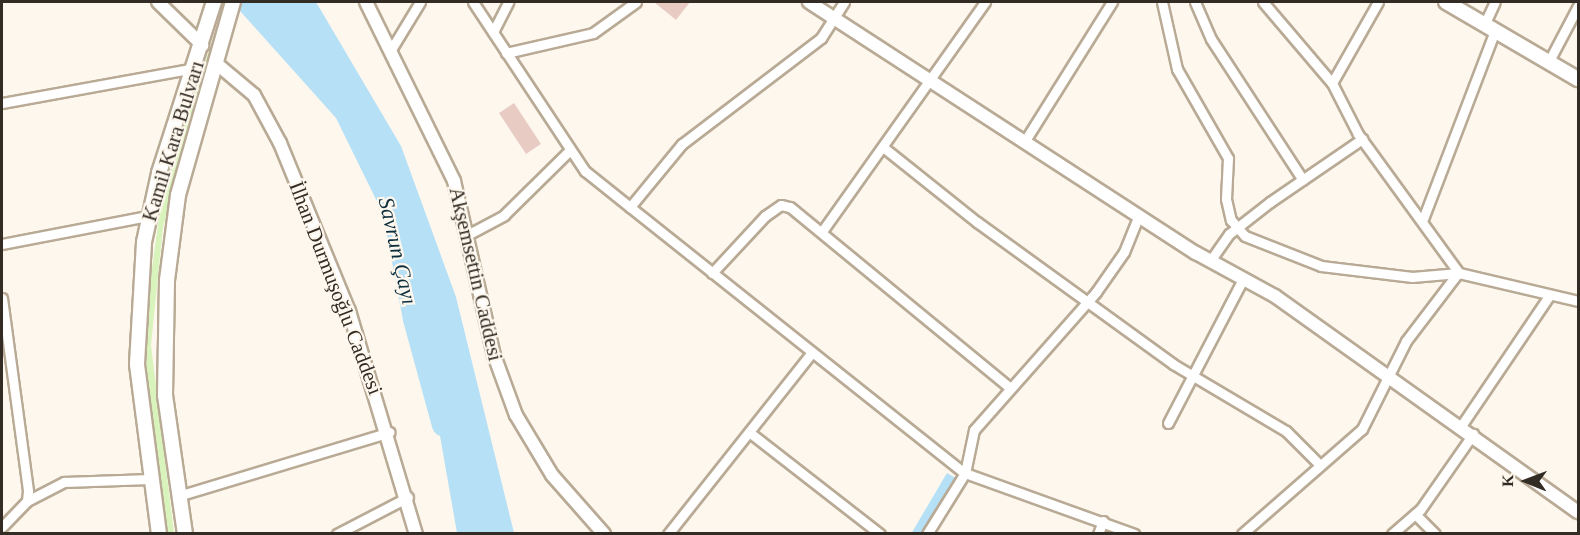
<!DOCTYPE html>
<meta charset="utf-8">
<style>
body{margin:0}
#map{position:relative;width:1580px;height:535px;overflow:hidden;background:#fdf7ee;font-family:"Times New Roman",serif}
div>[style]{position:absolute}
.green>*{inset:0;background:#d8f4bc}
.water>*{inset:0;background:#b6e0f6}
.river>*{height:21px;margin:-10.5px;padding:0 10.5px;transform-origin:10.5px;border-radius:10.5px;background:#b6e0f6}
.building>*{inset:0;background:#e8ccc4}
.roads{filter:drop-shadow(2px 0 #b9aa95) drop-shadow(-2px 0 #b9aa95) drop-shadow(0 2px #b9aa95) drop-shadow(0 -2px #b9aa95)}
.minor>*{height:9px;margin:-4.5px;padding:0 4.5px;transform-origin:4.5px;border-radius:4.5px;background:#fff}
.tertiary>*{height:12px;margin:-6px;padding:0 6px;transform-origin:6px;border-radius:6px;background:#fff}
.secondary>*{height:14px;margin:-7px;padding:0 7px;transform-origin:7px;border-radius:7px;background:#fff}
span{translate:-50% -50%;white-space:nowrap;text-align:center;line-height:1.15;-webkit-text-stroke:4.5px #fdf7ee;paint-order:stroke}
.street-label{font-size:21px;color:#322c24}
.water-label{font-size:22px;color:#0c2e3d;font-style:italic}
.frame{position:absolute;inset:0;border:3px solid #322c24;pointer-events:none}
.north{position:absolute;left:1496px;top:451px;width:60px;height:60px;-webkit-text-stroke:4px #fdf7ee;paint-order:stroke;rotate:271deg;font-size:16px;font-weight:700;line-height:24px;text-align:center;color:#322c24}
.north::after{content:'';display:block;margin:auto;width:21px;height:27px;background:#322c24;clip-path:polygon(50% 0,100% 100%,50% 72%,0 100%)}
</style>
<div id="map">
<div class="green">
<i style="clip-path:polygon(220px 20px,218px 36px,202px 86px,197px 84px)"></i>
<i style="clip-path:polygon(195px 88px,200px 90px,163px 227px,151px 345px,174px 533px,167px 534px,146px 379px,147px 305px,162px 195px)"></i>
</div>
<div class="water">
<i style="clip-path:polygon(232px 2px,316px 2px,401px 146px,456px 297px,514px 533px,457px 533px,423px 339px,390px 228px,336px 118px)"></i>
<i style="clip-path:polygon(947px 473px,957px 479px,922px 533px,911px 534px)"></i>
</div>
<div class="river">
<i style="left:397px;top:234px;width:86px;rotate:79.3deg"></i>
<i style="left:413px;top:319px;width:110px;rotate:74.7deg"></i>
</div>
<div class="building">
<i style="clip-path:polygon(654px 2px,690px 2px,676px 20px)"></i>
<i style="clip-path:polygon(514px 103px,541px 144px,526px 154px,499px 113px)"></i>
</div>
<div class="roads">
<div class="minor">
<i style="left:473px;top:2px;width:203px;rotate:56.5deg"></i>
<i style="left:585px;top:171px;width:58px;rotate:38.7deg"></i>
<i style="left:630px;top:207px;width:428px;rotate:38.5deg"></i>
<i style="left:965px;top:473px;width:180px;rotate:19.8deg"></i>
<i style="left:1162px;top:2px;width:69px;rotate:77.4deg"></i>
<i style="left:1177px;top:69px;width:103px;rotate:60.2deg"></i>
<i style="left:1228px;top:158px;width:41px;rotate:92.8deg"></i>
<i style="left:1226px;top:199px;width:22px;rotate:77deg"></i>
<i style="left:1231px;top:220px;width:21px;rotate:49deg"></i>
<i style="left:1245px;top:236px;width:82px;rotate:21.5deg"></i>
<i style="left:1321px;top:266px;width:92px;rotate:6.9deg"></i>
<i style="left:1412px;top:277px;width:47px;rotate:-4.9deg"></i>
<i style="left:1459px;top:273px;width:122px;rotate:13.2deg"></i>
<i style="left:1195px;top:2px;width:40px;rotate:66.6deg"></i>
<i style="left:1211px;top:39px;width:168px;rotate:56.9deg"></i>
<i style="left:1263px;top:2px;width:106px;rotate:49.6deg"></i>
<i style="left:1332px;top:83px;width:57px;rotate:63deg"></i>
<i style="left:1358px;top:134px;width:172px;rotate:54deg"></i>
<i style="left:1485px;top:23px;width:23px;rotate:-65deg"></i>
<i style="left:493px;top:32px;width:34px;rotate:-63deg"></i>
<i style="left:392px;top:48px;width:54px;rotate:-58.7deg"></i>
<i style="left:506px;top:53px;width:89px;rotate:-12.9deg"></i>
<i style="left:593px;top:33px;width:53px;rotate:-35.8deg"></i>
<i style="left:1549px;top:61px;width:62px;rotate:-62.2deg"></i>
<i style="left:1332px;top:83px;width:93px;rotate:-60.4deg"></i>
<i style="left:2px;top:103px;width:195px;rotate:-10.3deg"></i>
<i style="left:1026px;top:139px;width:162px;rotate:-57.9deg"></i>
<i style="left:883px;top:147px;width:120px;rotate:38.6deg"></i>
<i style="left:977px;top:222px;width:242px;rotate:35.9deg"></i>
<i style="left:1173px;top:364px;width:131px;rotate:30.7deg"></i>
<i style="left:1286px;top:431px;width:45px;rotate:45deg"></i>
<i style="left:630px;top:207px;width:82px;rotate:-50.5deg"></i>
<i style="left:682px;top:144px;width:175px;rotate:-37.3deg"></i>
<i style="left:821px;top:38px;width:43px;rotate:-57.4deg"></i>
<i style="left:1423px;top:219px;width:202px;rotate:-69.1deg"></i>
<i style="left:823px;top:230px;width:280px;rotate:-54.6deg"></i>
<i style="left:469px;top:234px;width:40px;rotate:-28deg"></i>
<i style="left:504px;top:215px;width:93px;rotate:-44.6deg"></i>
<i style="left:2px;top:244px;width:149px;rotate:-10.9deg"></i>
<i style="left:1210px;top:261px;width:33px;rotate:-55deg"></i>
<i style="left:1229px;top:234px;width:52px;rotate:-38deg"></i>
<i style="left:1270px;top:202px;width:112px;rotate:-34.4deg"></i>
<i style="left:712px;top:273px;width:78px;rotate:-47.1deg"></i>
<i style="left:765px;top:216px;width:19px;rotate:-35deg"></i>
<i style="left:781px;top:205px;width:9px;rotate:13deg"></i>
<i style="left:790px;top:207px;width:285px;rotate:39.4deg"></i>
<i style="left:2px;top:298px;width:195px;rotate:82.3deg"></i>
<i style="left:28px;top:491px;width:10px;rotate:96deg"></i>
<i style="left:27px;top:501px;width:36px;rotate:134deg"></i>
<i style="left:1168px;top:423px;width:162px;rotate:-62.5deg"></i>
<i style="left:1461px;top:426px;width:157px;rotate:-55.9deg"></i>
<i style="left:749px;top:432px;width:166px;rotate:37.9deg"></i>
<i style="left:178px;top:496px;width:221px;rotate:-16.8deg"></i>
<i style="left:27px;top:501px;width:42px;rotate:-27.2deg"></i>
<i style="left:64px;top:482px;width:86px;rotate:-2deg"></i>
<i style="left:1415px;top:514px;width:28px;rotate:45deg"></i>
<i style="left:337px;top:534px;width:80px;rotate:-27.5deg"></i>
<i style="left:668px;top:534px;width:232px;rotate:-51.6deg"></i>
<i style="left:927px;top:534px;width:72px;rotate:-58.1deg"></i>
<i style="left:965px;top:473px;width:44px;rotate:-78.2deg"></i>
<i style="left:974px;top:430px;width:184px;rotate:-48.5deg"></i>
<i style="left:1096px;top:292px;width:49px;rotate:-55deg"></i>
<i style="left:1124px;top:252px;width:40px;rotate:-68deg"></i>
<i style="left:1098px;top:534px;width:14px;rotate:-69deg"></i>
<i style="left:1242px;top:534px;width:159px;rotate:-41.2deg"></i>
<i style="left:1362px;top:429px;width:98px;rotate:-63.4deg"></i>
<i style="left:1406px;top:341px;width:84px;rotate:-52.7deg"></i>
<i style="left:1392px;top:534px;width:37px;rotate:-41deg"></i>
<i style="left:1420px;top:510px;width:93px;rotate:-55.1deg"></i>
</div>
<div class="tertiary">
<i style="left:158px;top:2px;width:62px;rotate:44.3deg"></i>
<i style="left:366px;top:2px;width:199px;rotate:63.8deg"></i>
<i style="left:454px;top:181px;width:179px;rotate:77.1deg"></i>
<i style="left:494px;top:355px;width:64px;rotate:69.9deg"></i>
<i style="left:516px;top:415px;width:70px;rotate:59deg"></i>
<i style="left:552px;top:475px;width:79px;rotate:48.6deg"></i>
<i style="left:809px;top:2px;width:461px;rotate:33deg"></i>
<i style="left:1196px;top:253px;width:90px;rotate:28.6deg"></i>
<i style="left:1275px;top:296px;width:372px;rotate:35.5deg"></i>
<i style="left:217px;top:64px;width:48px;rotate:40deg"></i>
<i style="left:254px;top:95px;width:55px;rotate:61.6deg"></i>
<i style="left:280px;top:143px;width:182px;rotate:67.7deg"></i>
<i style="left:349px;top:311px;width:233px;rotate:73.3deg"></i>
</div>
<div class="secondary">
<i style="left:1446px;top:2px;width:153px;rotate:30.3deg"></i>
<i style="left:159px;top:534px;width:171px;rotate:-97.4deg"></i>
<i style="left:137px;top:364px;width:122px;rotate:-86.7deg"></i>
<i style="left:144px;top:242px;width:71px;rotate:-77.7deg"></i>
<i style="left:159px;top:173px;width:180px;rotate:-72.2deg"></i>
<i style="left:185px;top:534px;width:140px;rotate:-98.2deg"></i>
<i style="left:165px;top:395px;width:115px;rotate:-89deg"></i>
<i style="left:167px;top:280px;width:86px;rotate:-82.6deg"></i>
<i style="left:178px;top:195px;width:201px;rotate:-74.1deg"></i>
</div>
</div>
<div class="street-label">
<span style="left:173px;top:141px;rotate:-73deg">Kamil Kara Bulvarı</span>
<span style="left:476px;top:274px;rotate:77deg">Akşemsettin Caddesi</span>
<span style="left:336px;top:288px;rotate:69deg">İlhan Durmuşoğlu Caddesi</span>
</div>
<div class="water-label">
<span style="left:398px;top:251px;rotate:77deg">Savrun Çayı</span>
</div>
<div class="frame"></div>
<div class="north">K</div>
</div>
